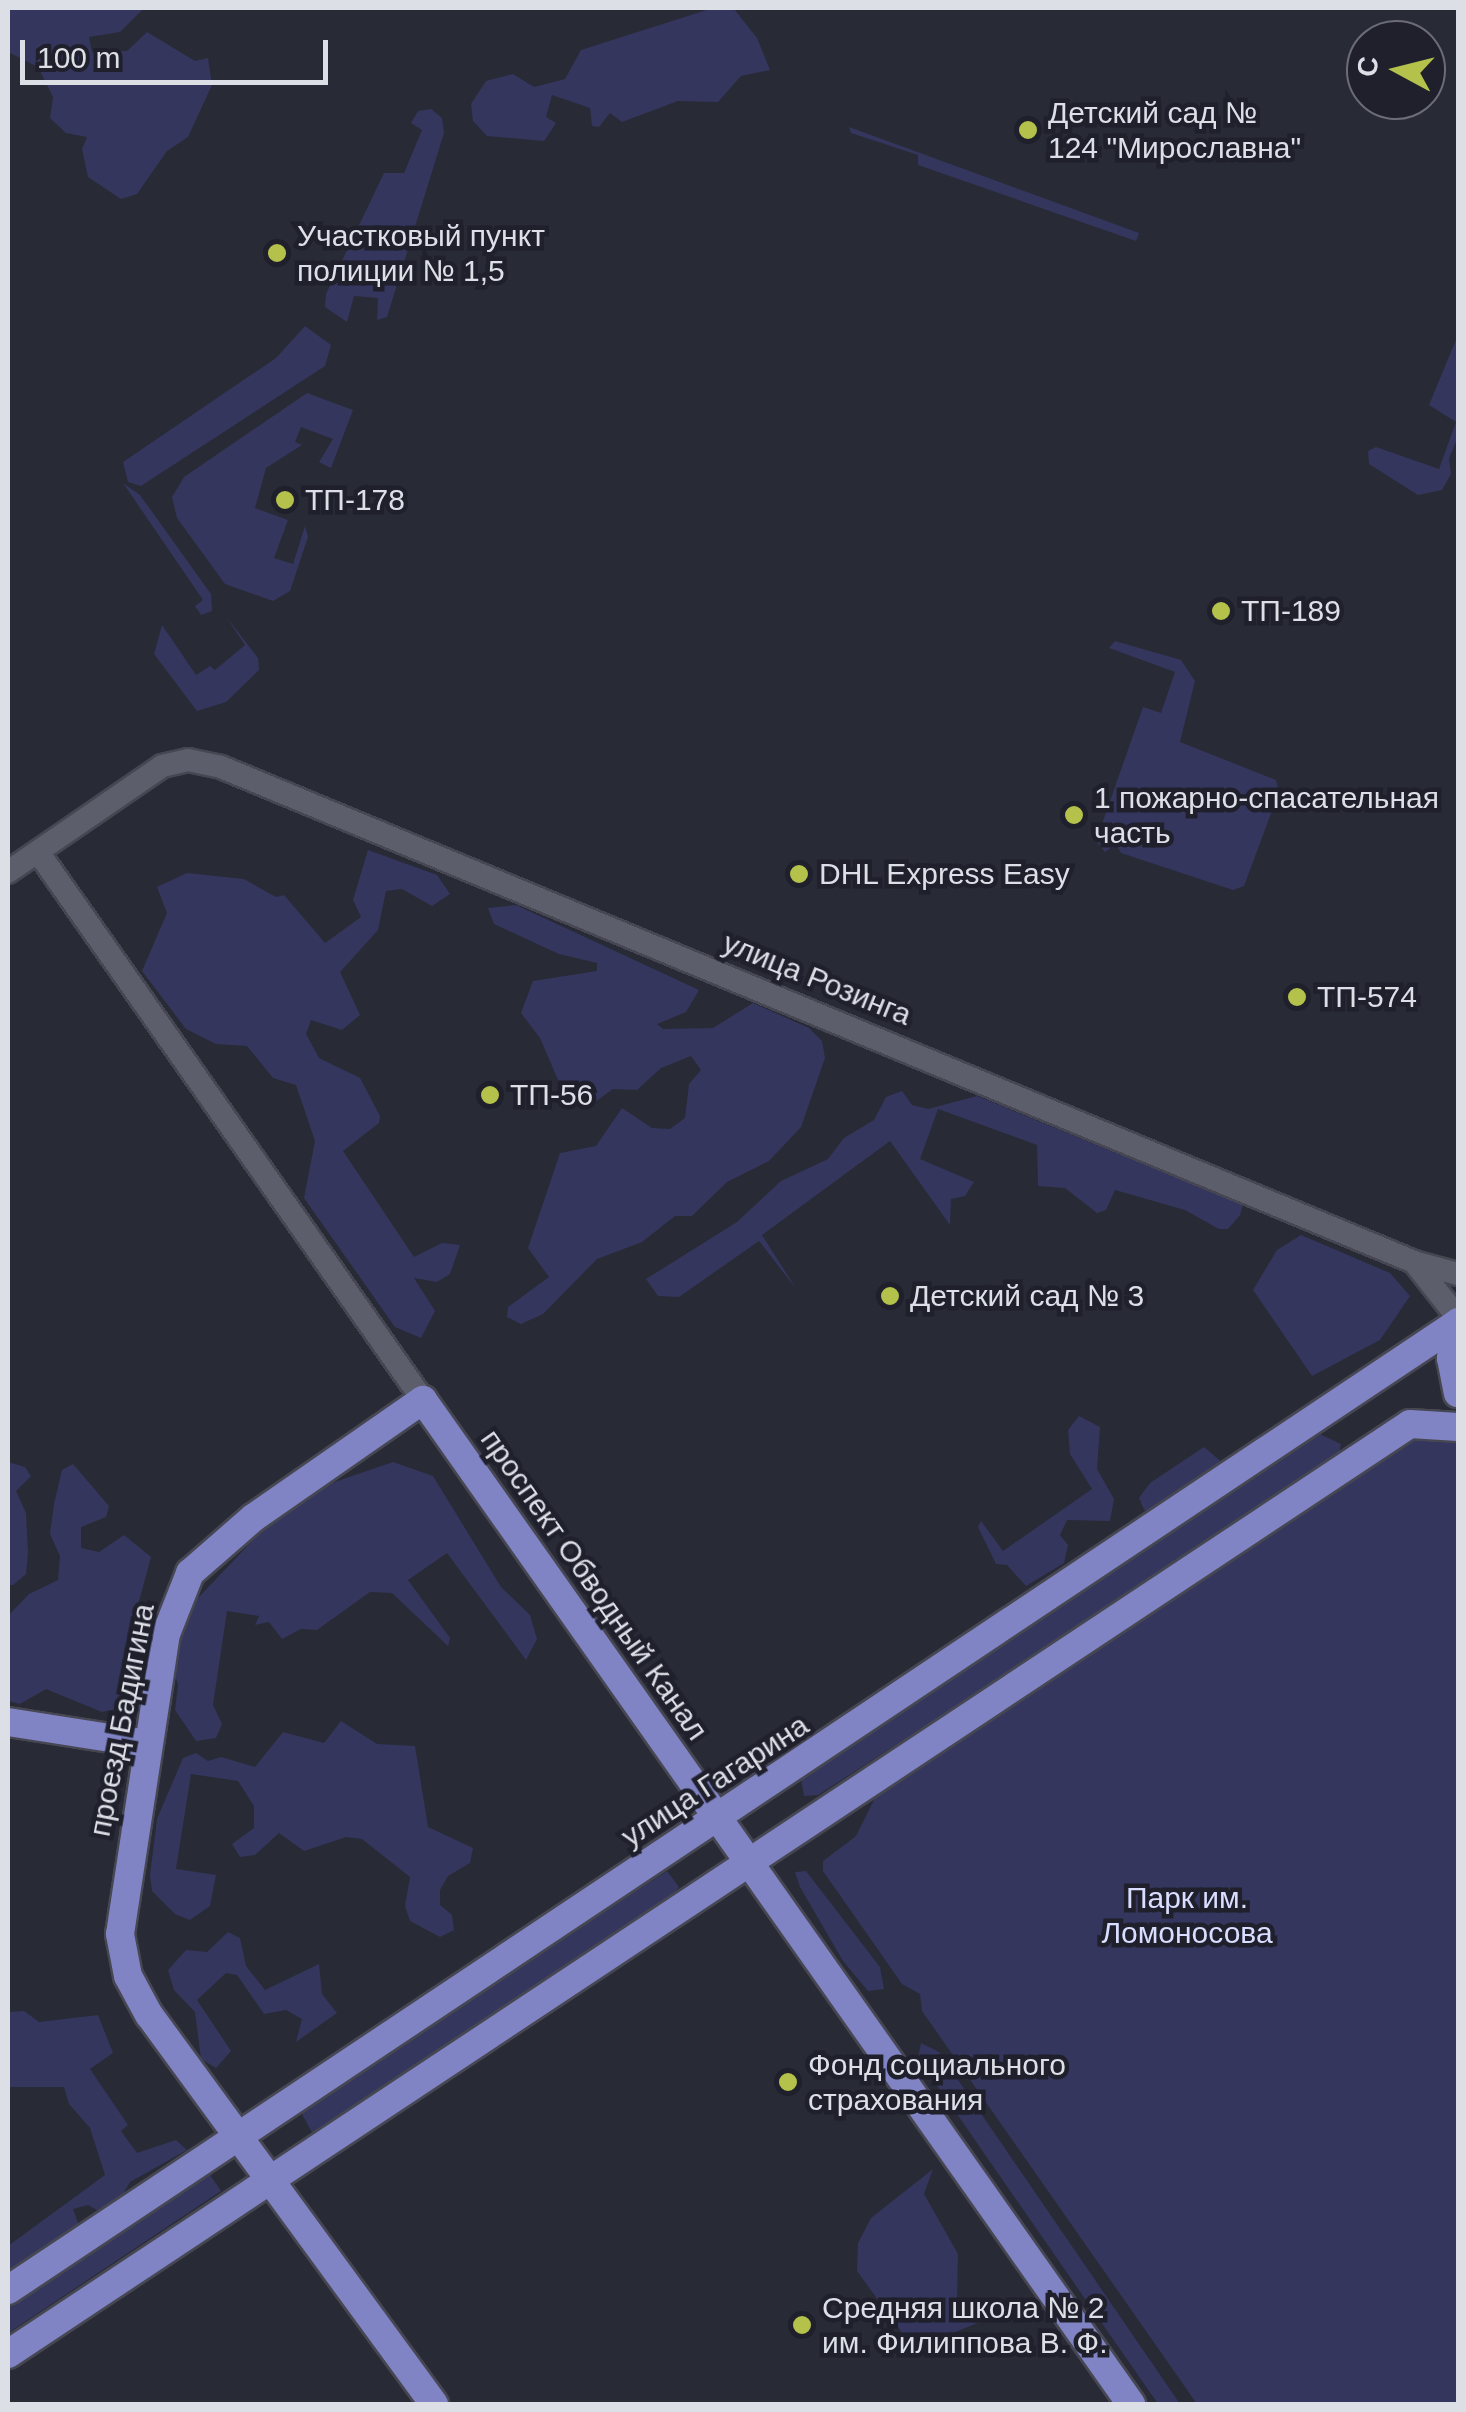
<!DOCTYPE html>
<meta charset="utf-8">
<style>
body{margin:0}
#map{position:relative;width:1466px;height:2412px;overflow:hidden;background:#282a36;font-family:Helvetica,sans-serif}
div>[style]{position:absolute}
.green>*{inset:0;background:#34365d}
.roads{filter:drop-shadow(2px 0 #464752) drop-shadow(-2px 0 #464752) drop-shadow(0 2px #464752) drop-shadow(0 -2px #464752)}
.minor>*{height:22px;margin:-11px;padding:0 11px;transform-origin:11px;border-radius:11px;background:#5c5e6c}
.major>*{height:28px;margin:-14px;padding:0 14px;transform-origin:14px;border-radius:14px;background:#8084c4}
.dots>*{width:28px;height:28px;translate:-50% -50%;box-sizing:border-box;border:5px solid #1f202c;border-radius:50%}
span{translate:-50% -50%;white-space:nowrap;text-align:center;line-height:1.15;-webkit-text-stroke:9px #1f202c;paint-order:stroke}
.poi-label{font-size:30px;color:#dddfe7}
.left{translate:0 -50%;text-align:left}
.street-label{font-size:30px;color:#dddfe7}
.park-label{font-size:30px;color:#d9ddff}
.frame{position:absolute;inset:0;border:10px solid #dddfe7;pointer-events:none}
.north{position:absolute;left:1346px;top:20px;width:100px;height:100px;box-sizing:border-box;background:#1f202c;border:2px solid #6b6c77;border-radius:50%;rotate:277deg;font-size:28px;font-weight:700;line-height:40px;text-align:center;color:#dddfe7}
.north::after{content:'';display:block;margin:auto;width:35px;height:45px;background:#b4c24b;clip-path:polygon(50% 0,100% 100%,50% 72%,0 100%)}
.scale{position:absolute;left:20px;top:40px;width:308px;height:45px;box-sizing:border-box;border:5px solid #dddfe7;border-top:0;padding-left:12px;font-size:30px;line-height:35px;white-space:nowrap;color:#dddfe7;-webkit-text-stroke:8px #1f202c;paint-order:stroke}
</style>
<div id="map">
<div class="green">
<i style="clip-path:polygon(8px 8px,144px 8px,120px 32px,89px 37px,92px 52px,127px 51px,147px 32px,195px 61px,208px 58px,212px 85px,188px 137px,167px 151px,137px 194px,121px 199px,88px 177px,82px 149px,87px 137px,66px 133px,50px 118px,53px 97px,38px 67px,8px 52px)"></i>
<i style="clip-path:polygon(713px 8px,734px 9px,757px 38px,770px 70px,741px 76px,718px 102px,678px 101px,622px 122px,610px 113px,599px 127px,592px 126px,590px 108px,552px 95px,546px 117px,556px 123px,544px 141px,487px 136px,473px 121px,471px 104px,486px 81px,513px 74px,534px 87px,565px 79px,581px 50px)"></i>
<i style="clip-path:polygon(431px 109px,442px 118px,444px 133px,387px 317px,377px 320px,378px 298px,354px 296px,347px 322px,325px 307px,326px 294px,384px 173px,404px 173px,422px 130px,411px 123px,418px 111px)"></i>
<i style="clip-path:polygon(849px 127px,1139px 233px,1136px 241px,918px 165px,918px 155px,851px 133px)"></i>
<i style="clip-path:polygon(305px 326px,331px 345px,325px 366px,141px 486px,128px 482px,123px 462px,276px 358px)"></i>
<i style="clip-path:polygon(1458px 335px,1458px 437px,1449px 458px,1451px 474px,1442px 490px,1418px 495px,1369px 464px,1368px 451px,1376px 447px,1439px 469px,1456px 422px,1429px 405px)"></i>
<i style="clip-path:polygon(307px 393px,353px 410px,331px 468px,319px 462px,333px 439px,301px 427px,295px 442px,302px 445px,266px 468px,255px 508px,288px 520px,274px 558px,293px 564px,305px 526px,308px 537px,290px 591px,273px 601px,225px 584px,177px 518px,172px 497px,184px 477px)"></i>
<i style="clip-path:polygon(123px 483px,140px 495px,211px 594px,212px 611px,201px 615px,195px 606px,203px 600px)"></i>
<i style="clip-path:polygon(225px 615px,258px 658px,259px 670px,226px 702px,197px 711px,154px 654px,162px 625px,196px 675px,210px 666px,215px 670px,245px 645px)"></i>
<i style="clip-path:polygon(1115px 641px,1181px 660px,1195px 681px,1180px 742px,1276px 780px,1279px 792px,1244px 886px,1233px 890px,1121px 853px,1116px 844px,1105px 852px,1096px 841px,1143px 707px,1161px 713px,1175px 672px,1109px 648px)"></i>
<i style="clip-path:polygon(368px 850px,437px 875px,450px 894px,432px 906px,402px 889px,386px 891px,378px 930px,340px 972px,360px 1015px,342px 1030px,311px 1020px,306px 1034px,319px 1058px,360px 1078px,380px 1116px,379px 1123px,343px 1151px,414px 1257px,442px 1243px,460px 1245px,450px 1274px,437px 1282px,414px 1278px,435px 1311px,421px 1338px,395px 1327px,304px 1198px,315px 1141px,296px 1085px,273px 1078px,247px 1046px,216px 1044px,186px 1029px,142px 971px,167px 913px,157px 887px,187px 873px,244px 879px,276px 897px,284px 895px,325px 943px,361px 917px,353px 900px)"></i>
<i style="clip-path:polygon(516px 905px,699px 990px,686px 1012px,657px 1024px,663px 1029px,713px 1028px,753px 1003px,809px 1028px,822px 1041px,825px 1058px,801px 1127px,769px 1161px,727px 1182px,692px 1216px,675px 1216px,642px 1242px,597px 1259px,543px 1314px,521px 1324px,507px 1317px,508px 1307px,549px 1277px,528px 1248px,560px 1153px,596px 1146px,622px 1108px,652px 1128px,670px 1129px,685px 1118px,689px 1084px,701px 1070px,691px 1056px,661px 1068px,637px 1090px,613px 1089px,592px 1104px,568px 1103px,540px 1038px,521px 1013px,533px 981px,597px 971px,597px 963px,559px 954px,494px 924px,488px 908px)"></i>
<i style="clip-path:polygon(902px 1091px,912px 1105px,928px 1109px,977px 1096px,1243px 1205px,1240px 1215px,1228px 1229px,1219px 1229px,1185px 1210px,1115px 1190px,1106px 1210px,1097px 1213px,1065px 1188px,1038px 1186px,1037px 1145px,938px 1109px,920px 1159px,974px 1182px,965px 1196px,951px 1199px,950px 1225px,890px 1141px,762px 1235px,797px 1290px,759px 1241px,679px 1297px,658px 1296px,646px 1279px,737px 1222px,781px 1181px,828px 1159px,844px 1138px,874px 1120px,886px 1097px)"></i>
<i style="clip-path:polygon(1301px 1235px,1390px 1273px,1410px 1296px,1380px 1340px,1312px 1376px,1253px 1290px,1277px 1250px)"></i>
<i style="clip-path:polygon(1079px 1416px,1100px 1427px,1097px 1469px,1114px 1499px,1110px 1521px,1067px 1520px,1060px 1535px,1068px 1545px,1064px 1563px,1026px 1586px,1007px 1565px,996px 1564px,978px 1527px,981px 1521px,1003px 1551px,1092px 1489px,1070px 1454px,1068px 1430px)"></i>
<i style="clip-path:polygon(1320px 1434px,1341px 1444px,1338px 1460px,818px 1795px,804px 1796px,800px 1773px)"></i>
<i style="clip-path:polygon(1415px 1440px,1458px 1443px,1458px 2404px,1197px 2404px,922px 2011px,920px 1994px,902px 1984px,823px 1871px,823px 1861px,856px 1836px,876px 1796px,1391px 1449px)"></i>
<i style="clip-path:polygon(1204px 1447px,1223px 1463px,1152px 1514px,1144px 1510px,1139px 1498px,1150px 1483px)"></i>
<i style="clip-path:polygon(8px 1462px,25px 1467px,31px 1476px,16px 1491px,26px 1513px,28px 1552px,26px 1574px,13px 1585px,8px 1585px)"></i>
<i style="clip-path:polygon(393px 1462px,433px 1476px,501px 1587px,530px 1615px,537px 1639px,526px 1660px,447px 1553px,408px 1580px,450px 1638px,448px 1646px,392px 1593px,370px 1592px,317px 1630px,301px 1629px,282px 1639px,269px 1622px,255px 1625px,259px 1616px,227px 1611px,213px 1705px,222px 1724px,216px 1738px,196px 1741px,175px 1710px,178px 1685px,171px 1662px,197px 1599px,258px 1535px,320px 1487px)"></i>
<i style="clip-path:polygon(73px 1464px,109px 1506px,106px 1517px,81px 1527px,81px 1548px,99px 1552px,124px 1535px,151px 1557px,129px 1638px,139px 1664px,138px 1693px,128px 1706px,102px 1712px,46px 1689px,20px 1704px,8px 1701px,8px 1616px,29px 1594px,58px 1580px,60px 1556px,50px 1534px,54px 1504px,62px 1470px)"></i>
<i style="clip-path:polygon(341px 1721px,377px 1744px,415px 1746px,428px 1827px,473px 1848px,470px 1863px,448px 1876px,440px 1890px,440px 1905px,452px 1915px,454px 1930px,440px 1937px,410px 1921px,405px 1906px,410px 1877px,362px 1839px,346px 1837px,304px 1851px,279px 1833px,255px 1855px,240px 1857px,232px 1844px,254px 1828px,254px 1806px,238px 1781px,191px 1774px,176px 1869px,216px 1875px,210px 1906px,190px 1920px,175px 1914px,152px 1891px,150px 1875px,157px 1819px,183px 1758px,196px 1753px,208px 1761px,221px 1757px,255px 1767px,283px 1732px,324px 1743px)"></i>
<i style="clip-path:polygon(667px 1871px,679px 1887px,669px 1901px,313px 2134px,299px 2109px)"></i>
<i style="clip-path:polygon(806px 1871px,880px 1967px,884px 1989px,868px 1991px,843px 1961px,800px 1887px,795px 1872px)"></i>
<i style="clip-path:polygon(228px 1932px,240px 1938px,246px 1966px,265px 1990px,319px 1964px,322px 1994px,337px 2013px,296px 2042px,302px 2019px,286px 2010px,264px 2014px,237px 1975px,226px 1973px,197px 2000px,231px 2051px,216px 2068px,201px 2059px,195px 2012px,174px 1990px,168px 1970px,186px 1950px,207px 1952px)"></i>
<i style="clip-path:polygon(24px 2011px,39px 2022px,98px 2015px,113px 2053px,90px 2069px,128px 2125px,121px 2131px,137px 2153px,176px 2140px,187px 2150px,130px 2182px,116px 2206px,102px 2213px,88px 2205px,73px 2209px,79px 2226px,8px 2276px,8px 2246px,105px 2175px,90px 2128px,69px 2104px,64px 2087px,8px 2087px,8px 2012px)"></i>
<i style="clip-path:polygon(921px 2043px,939px 2052px,1180px 2404px,1158px 2404px,918px 2058px)"></i>
<i style="clip-path:polygon(206px 2169px,221px 2191px,8px 2333px,8px 2301px)"></i>
<i style="clip-path:polygon(933px 2169px,924px 2194px,958px 2254px,957px 2298px,996px 2305px,995px 2316px,928px 2343px,908px 2341px,857px 2271px,858px 2243px,871px 2218px)"></i>
</div>
<div class="roads">
<div class="minor">
<i style="left:38px;top:852px;width:670px;rotate:54.91deg"></i>
<i style="left:8px;top:872px;width:187px;rotate:-34.5deg"></i>
<i style="left:162px;top:766px;width:27px;rotate:-13deg"></i>
<i style="left:188px;top:760px;width:34px;rotate:12deg"></i>
<i style="left:221px;top:767px;width:1292px;rotate:22.53deg"></i>
<i style="left:1414px;top:1262px;width:46px;rotate:15.3deg"></i>
<i style="left:1414px;top:1262px;width:71px;rotate:51.8deg"></i>
</div>
<div class="major">
<i style="left:1458px;top:1322px;width:37px;rotate:101deg"></i>
<i style="left:1451px;top:1358px;width:36px;rotate:79deg"></i>
<i style="left:8px;top:1722px;width:142px;rotate:8.9deg"></i>
<i style="left:8px;top:2290px;width:1741px;rotate:-33.71deg"></i>
<i style="left:8px;top:2354px;width:1682px;rotate:-33.56deg"></i>
<i style="left:1410px;top:1424px;width:48px;rotate:3.6deg"></i>
<i style="left:434px;top:2404px;width:482px;rotate:-126.2deg"></i>
<i style="left:149px;top:2015px;width:44px;rotate:-118.3deg"></i>
<i style="left:128px;top:1976px;width:43px;rotate:-100.8deg"></i>
<i style="left:120px;top:1934px;width:304px;rotate:-81.3deg"></i>
<i style="left:166px;top:1634px;width:66px;rotate:-68.5deg"></i>
<i style="left:190px;top:1573px;width:84px;rotate:-41.1deg"></i>
<i style="left:253px;top:1518px;width:207px;rotate:-34.8deg"></i>
<i style="left:423px;top:1400px;width:1229px;rotate:54.81deg"></i>
</div>
</div>
<div class="dots">
<i style="left:1028px;top:130px;background:#b4c24b"></i>
<i style="left:277px;top:253px;background:#b4c24b"></i>
<i style="left:285px;top:500px;background:#b4c24b"></i>
<i style="left:1221px;top:611px;background:#b4c24b"></i>
<i style="left:1074px;top:815px;background:#b4c24b"></i>
<i style="left:799px;top:874px;background:#b4c24b"></i>
<i style="left:1297px;top:997px;background:#b4c24b"></i>
<i style="left:490px;top:1095px;background:#b4c24b"></i>
<i style="left:890px;top:1296px;background:#b4c24b"></i>
<i style="left:788px;top:2082px;background:#b4c24b"></i>
<i style="left:802px;top:2325px;background:#b4c24b"></i>
</div>
<div class="poi-label">
<span class="left" style="left:1048px;top:130px">Детский сад №<br>124 "Мирославна"</span>
<span class="left" style="left:297px;top:253px">Участковый пункт<br>полиции № 1,5</span>
<span class="left" style="left:305px;top:500px">ТП-178</span>
<span class="left" style="left:1241px;top:611px">ТП-189</span>
<span class="left" style="left:1094px;top:815px">1 пожарно-спасательная<br>часть</span>
<span class="left" style="left:819px;top:874px">DHL Express Easy</span>
<span class="left" style="left:1317px;top:997px">ТП-574</span>
<span class="left" style="left:510px;top:1095px">ТП-56</span>
<span class="left" style="left:910px;top:1296px">Детский сад № 3</span>
<span class="left" style="left:808px;top:2082px">Фонд социального<br>страхования</span>
<span class="left" style="left:822px;top:2325px">Средняя школа № 2<br>им. Филиппова В. Ф.</span>
</div>
<div class="street-label">
<span style="left:817px;top:979px;rotate:22deg">улица Розинга</span>
<span style="left:594px;top:1585px;rotate:55deg">проспект Обводный Канал</span>
<span style="left:122px;top:1720px;rotate:-79deg">проезд Бадигина</span>
<span style="left:715px;top:1781px;rotate:-33deg">улица Гагарина</span>
</div>
<div class="park-label">
<span style="left:1187px;top:1915px">Парк им.<br>Ломоносова</span>
</div>
<div class="frame"></div>
<div class="north">С</div>
<div class="scale">100 m</div>
</div>
